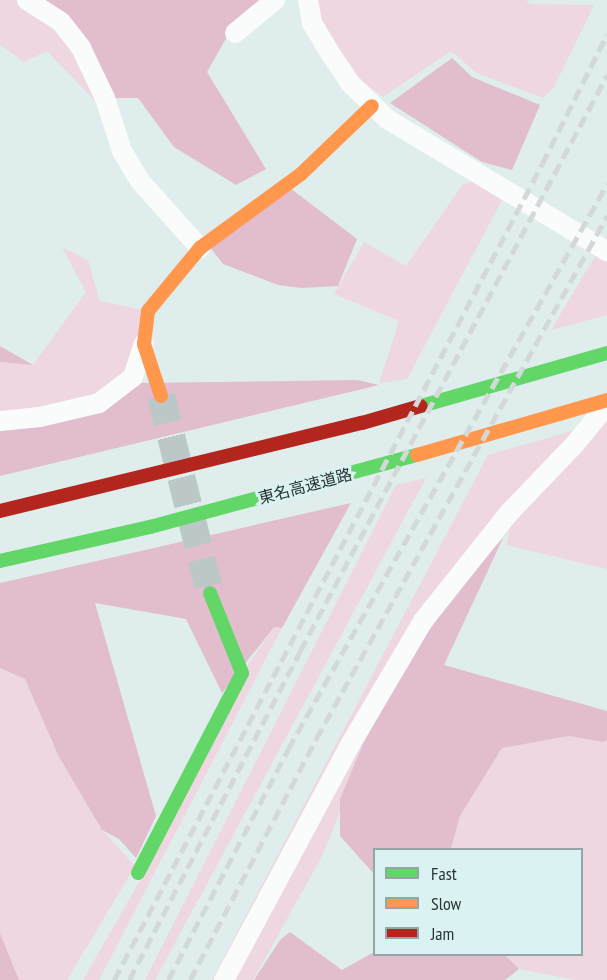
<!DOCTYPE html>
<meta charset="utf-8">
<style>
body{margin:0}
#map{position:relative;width:607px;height:980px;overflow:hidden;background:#e0eded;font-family:"PT Sans Narrow","Noto Sans JP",sans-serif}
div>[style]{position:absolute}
.green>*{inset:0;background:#eed7e1}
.forest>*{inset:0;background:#e1bdce}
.secondary-tunnel>*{height:28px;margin-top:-14px;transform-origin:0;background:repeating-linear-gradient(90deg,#bcc8c8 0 28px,transparent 0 42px)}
.street>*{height:20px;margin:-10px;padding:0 10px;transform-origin:10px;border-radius:10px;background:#fafcfc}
.fast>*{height:14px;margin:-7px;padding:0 7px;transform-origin:7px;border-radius:7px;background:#63d668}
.slow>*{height:14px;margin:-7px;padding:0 7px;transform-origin:7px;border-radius:7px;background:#ff974d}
.jam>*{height:14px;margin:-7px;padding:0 7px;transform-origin:7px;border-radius:7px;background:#b3261e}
.rail>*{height:4.5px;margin-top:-2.25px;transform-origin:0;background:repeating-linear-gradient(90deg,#d3d8d8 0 12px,transparent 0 18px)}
span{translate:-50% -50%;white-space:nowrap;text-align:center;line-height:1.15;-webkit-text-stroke:6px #daf3f2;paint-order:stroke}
.street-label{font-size:16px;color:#2a3433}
.legend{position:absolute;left:373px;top:848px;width:210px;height:108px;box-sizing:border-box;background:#daf3f2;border:2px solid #94a7a6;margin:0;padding:8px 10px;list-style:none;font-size:18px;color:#2a3433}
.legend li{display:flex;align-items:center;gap:12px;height:30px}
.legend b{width:30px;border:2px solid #94a7a6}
</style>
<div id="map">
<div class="green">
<i style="clip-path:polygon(0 0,15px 0,61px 30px,76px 51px,98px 104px,47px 51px,24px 62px,0 45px)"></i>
<i style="clip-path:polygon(312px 0,526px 0,530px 4px,594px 5px,554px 87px,543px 98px,477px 73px,451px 51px,383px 97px,343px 67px)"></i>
<i style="clip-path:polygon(473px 182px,502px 200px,407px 379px,379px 383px,399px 321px,334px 294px,364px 242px,406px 266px,463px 184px)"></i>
<i style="clip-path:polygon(607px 236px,607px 315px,551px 330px)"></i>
<i style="clip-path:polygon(62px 247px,88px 260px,100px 301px,148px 311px,133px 377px,96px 399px,0 416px,0 362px,33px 365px,86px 292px)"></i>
<i style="clip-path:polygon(607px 421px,607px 569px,506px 545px,510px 530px,476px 567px,389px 695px,321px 858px,253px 980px,212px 980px,488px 455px)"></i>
<i style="clip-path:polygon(426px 478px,155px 980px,145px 980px,396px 485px)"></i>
<i style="clip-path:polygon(274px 627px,282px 628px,99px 980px,83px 980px,146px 870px,240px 676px)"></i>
<i style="clip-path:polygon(0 668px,25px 679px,64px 766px,102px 830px,135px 866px,67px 980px,19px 980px,0 933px)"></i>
<i style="clip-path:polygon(569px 736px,603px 742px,607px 740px,607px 980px,575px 980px,519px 969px,505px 955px,582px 954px,582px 850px,451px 850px,460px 816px,502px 748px)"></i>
</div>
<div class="forest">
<i style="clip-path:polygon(35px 0,282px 0,232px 28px,207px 72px,266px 169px,236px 185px,174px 147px,138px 98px,105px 98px)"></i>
<i style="clip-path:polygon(452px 58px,472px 77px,540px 105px,512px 170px,482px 162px,390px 103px)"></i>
<i style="clip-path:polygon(290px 188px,357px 239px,338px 286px,302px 288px,278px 285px,223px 264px,209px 246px)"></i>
<i style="clip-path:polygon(0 346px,33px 365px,0 362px)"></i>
<i style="clip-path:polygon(357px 380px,379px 385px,0 476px,0 425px,137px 383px)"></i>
<i style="clip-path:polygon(351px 503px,282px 628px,274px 627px,222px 693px,186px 619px,95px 603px,156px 816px,136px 858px,119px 839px,102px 830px,59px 757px,25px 679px,0 668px,0 583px)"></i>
<i style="clip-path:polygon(503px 538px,444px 665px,607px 711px,607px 740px,603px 742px,569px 736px,502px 748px,460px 816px,451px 849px,374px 850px,374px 874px,340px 836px,340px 799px,364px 742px,422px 640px,467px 578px)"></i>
<i style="clip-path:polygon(290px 932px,342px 970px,374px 952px,374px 954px,505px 955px,519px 969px,505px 980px,254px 980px,280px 940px)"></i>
<i style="clip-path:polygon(0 933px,19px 980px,0 980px)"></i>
</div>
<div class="secondary-tunnel">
<i style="left:161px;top:396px;width:203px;rotate:76deg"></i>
</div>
<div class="street">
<i style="left:27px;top:0;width:40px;rotate:32.9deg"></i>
<i style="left:61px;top:22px;width:33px;rotate:52deg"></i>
<i style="left:81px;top:48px;width:55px;rotate:64.4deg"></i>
<i style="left:105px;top:98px;width:56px;rotate:72.2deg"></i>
<i style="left:122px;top:151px;width:35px;rotate:59deg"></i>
<i style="left:140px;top:181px;width:90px;rotate:48.2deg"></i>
<i style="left:308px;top:0;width:23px;rotate:80deg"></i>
<i style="left:312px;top:23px;width:35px;rotate:59deg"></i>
<i style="left:330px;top:53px;width:36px;rotate:56deg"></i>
<i style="left:350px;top:83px;width:52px;rotate:44.2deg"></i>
<i style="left:387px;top:119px;width:257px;rotate:31deg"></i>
<i style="left:235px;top:33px;width:52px;rotate:-39.5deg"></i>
<i style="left:0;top:421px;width:40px;rotate:-5.7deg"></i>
<i style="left:40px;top:417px;width:61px;rotate:-13.3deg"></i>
<i style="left:99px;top:403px;width:43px;rotate:-37.4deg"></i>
<i style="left:133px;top:377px;width:35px;rotate:-72deg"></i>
<i style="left:224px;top:980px;width:267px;rotate:-61.8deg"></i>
<i style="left:350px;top:745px;width:144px;rotate:-59.5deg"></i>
<i style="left:423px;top:621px;width:137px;rotate:-51.5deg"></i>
<i style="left:508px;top:514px;width:95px;rotate:-46.3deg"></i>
<i style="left:574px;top:445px;width:52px;rotate:-50.5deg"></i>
</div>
<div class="fast">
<i style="left:421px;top:406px;width:193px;rotate:-15.9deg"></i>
<i style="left:0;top:561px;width:154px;rotate:-12.8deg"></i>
<i style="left:150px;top:527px;width:277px;rotate:-15.1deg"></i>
<i style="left:138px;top:873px;width:225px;rotate:-62.5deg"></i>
<i style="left:242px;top:673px;width:86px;rotate:-111.8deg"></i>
</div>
<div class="slow">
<i style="left:161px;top:396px;width:55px;rotate:-108.1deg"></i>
<i style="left:144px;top:344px;width:33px;rotate:-83deg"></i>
<i style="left:148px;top:311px;width:82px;rotate:-50.5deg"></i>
<i style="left:200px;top:248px;width:125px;rotate:-36.2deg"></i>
<i style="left:301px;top:174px;width:98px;rotate:-43.8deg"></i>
<i style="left:417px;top:455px;width:198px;rotate:-16.1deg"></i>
</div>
<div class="jam">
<i style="left:0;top:511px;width:373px;rotate:-13.7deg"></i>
<i style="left:362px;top:423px;width:61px;rotate:-16.1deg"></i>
</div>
<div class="rail">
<i style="left:114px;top:980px;width:921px;rotate:-62.32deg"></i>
<i style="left:542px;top:164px;width:145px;rotate:-63.4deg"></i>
<i style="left:129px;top:980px;width:371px;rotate:-62.5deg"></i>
<i style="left:300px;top:651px;width:653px;rotate:-61.94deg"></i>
<i style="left:168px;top:980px;width:260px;rotate:-62.5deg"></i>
<i style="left:288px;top:749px;width:649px;rotate:-60.55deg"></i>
<i style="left:190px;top:980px;width:272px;rotate:-62.4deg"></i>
<i style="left:316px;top:739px;width:599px;rotate:-60.91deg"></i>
</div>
<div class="street-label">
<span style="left:305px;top:486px;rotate:-15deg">東名高速道路</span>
</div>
<ul class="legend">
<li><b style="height:8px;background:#63d668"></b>Fast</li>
<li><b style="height:8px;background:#ff974d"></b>Slow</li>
<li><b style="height:8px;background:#b3261e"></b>Jam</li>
</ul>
</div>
